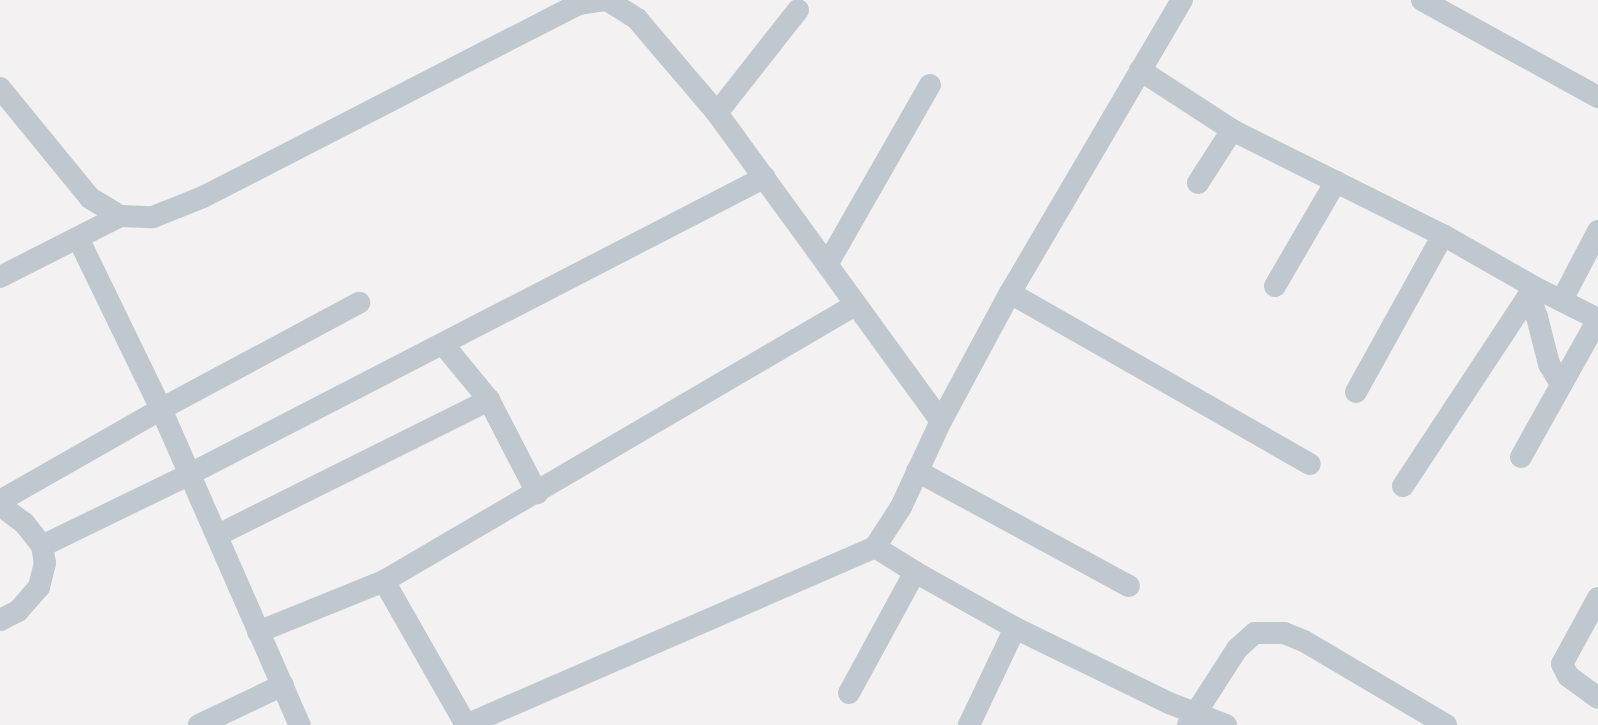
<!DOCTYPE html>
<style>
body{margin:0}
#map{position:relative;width:1598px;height:725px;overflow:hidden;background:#f3f1f1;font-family:"Work Sans",sans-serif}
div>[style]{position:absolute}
.minor>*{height:22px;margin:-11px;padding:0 11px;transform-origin:11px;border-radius:11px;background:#bfc8cf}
span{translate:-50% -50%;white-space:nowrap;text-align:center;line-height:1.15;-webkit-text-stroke:4px #fff;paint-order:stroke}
</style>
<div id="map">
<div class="minor">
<i style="left:607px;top:0;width:36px;rotate:32deg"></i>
<i style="left:637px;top:19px;width:123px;rotate:49.6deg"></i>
<i style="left:717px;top:113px;width:381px;rotate:54deg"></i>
<i style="left:1422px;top:0;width:201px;rotate:28.9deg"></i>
<i style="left:1140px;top:70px;width:110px;rotate:33.1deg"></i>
<i style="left:1232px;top:130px;width:236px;rotate:26.5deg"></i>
<i style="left:1443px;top:235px;width:105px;rotate:29.7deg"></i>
<i style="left:1534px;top:287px;width:72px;rotate:26.6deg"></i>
<i style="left:0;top:88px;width:142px;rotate:50.7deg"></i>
<i style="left:90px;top:198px;width:35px;rotate:31deg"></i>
<i style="left:120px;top:216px;width:33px;rotate:2deg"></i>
<i style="left:153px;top:217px;width:54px;rotate:-21.8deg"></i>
<i style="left:203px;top:197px;width:422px;rotate:-27.2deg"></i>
<i style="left:578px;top:4px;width:29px;rotate:-8deg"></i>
<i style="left:717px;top:113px;width:131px;rotate:-51.8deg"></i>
<i style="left:1198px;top:183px;width:63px;rotate:-57.3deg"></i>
<i style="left:78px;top:238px;width:190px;rotate:64.1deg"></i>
<i style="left:161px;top:409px;width:345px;rotate:66.3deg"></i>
<i style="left:828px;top:263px;width:205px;rotate:-60.2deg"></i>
<i style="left:0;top:277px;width:135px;rotate:-26.9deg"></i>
<i style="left:1275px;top:286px;width:121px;rotate:-59.8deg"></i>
<i style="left:1010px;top:293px;width:345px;rotate:29.7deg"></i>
<i style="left:1529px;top:295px;width:23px;rotate:70deg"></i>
<i style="left:1537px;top:317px;width:49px;rotate:75.7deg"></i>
<i style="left:1549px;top:364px;width:23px;rotate:59deg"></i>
<i style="left:1562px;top:300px;width:78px;rotate:-62.4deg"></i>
<i style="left:443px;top:344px;width:72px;rotate:50.6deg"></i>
<i style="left:489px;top:400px;width:105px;rotate:62.7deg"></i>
<i style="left:1356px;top:392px;width:179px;rotate:-61deg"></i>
<i style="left:1521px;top:457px;width:158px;rotate:-60.8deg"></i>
<i style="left:917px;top:471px;width:241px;rotate:28.5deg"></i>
<i style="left:1403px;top:486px;width:238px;rotate:-56.6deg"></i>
<i style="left:0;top:501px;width:185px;rotate:-29.7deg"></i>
<i style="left:161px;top:409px;width:225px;rotate:-28.2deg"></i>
<i style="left:0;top:505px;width:31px;rotate:37deg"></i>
<i style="left:25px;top:524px;width:28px;rotate:52deg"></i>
<i style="left:42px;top:546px;width:17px;rotate:80deg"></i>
<i style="left:45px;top:563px;width:25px;rotate:104deg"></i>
<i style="left:39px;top:587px;width:32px;rotate:131deg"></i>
<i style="left:18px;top:611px;width:20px;rotate:153deg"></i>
<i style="left:218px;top:535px;width:303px;rotate:-26.5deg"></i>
<i style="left:42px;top:546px;width:162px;rotate:-25.9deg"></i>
<i style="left:188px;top:475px;width:649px;rotate:-27.31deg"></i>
<i style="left:875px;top:547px;width:47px;rotate:32deg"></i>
<i style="left:915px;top:572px;width:115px;rotate:29.2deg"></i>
<i style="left:1015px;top:628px;width:171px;rotate:26deg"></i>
<i style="left:1169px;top:703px;width:61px;rotate:21.1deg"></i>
<i style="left:384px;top:581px;width:166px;rotate:60.3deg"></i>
<i style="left:1598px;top:598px;width:75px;rotate:118.6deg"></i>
<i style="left:1562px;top:664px;width:13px;rotate:63deg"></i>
<i style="left:1568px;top:676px;width:37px;rotate:36deg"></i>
<i style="left:258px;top:632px;width:136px;rotate:-22deg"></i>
<i style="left:384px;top:581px;width:546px;rotate:-30.37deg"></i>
<i style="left:849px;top:693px;width:138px;rotate:-61.4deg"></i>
<i style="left:199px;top:725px;width:93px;rotate:-25.5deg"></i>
<i style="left:466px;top:725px;width:446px;rotate:-23.5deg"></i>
<i style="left:875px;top:547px;width:48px;rotate:-57deg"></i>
<i style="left:901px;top:507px;width:95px;rotate:-65.1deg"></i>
<i style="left:941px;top:421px;width:145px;rotate:-61.7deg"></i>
<i style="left:1010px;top:293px;width:340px;rotate:-59.6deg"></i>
<i style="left:969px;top:725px;width:107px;rotate:-64.6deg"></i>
<i style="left:1188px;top:725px;width:90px;rotate:-57.2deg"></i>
<i style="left:1237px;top:649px;width:24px;rotate:-42deg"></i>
<i style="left:1255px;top:633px;width:29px"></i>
<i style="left:1284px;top:633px;width:22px;rotate:22deg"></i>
<i style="left:1304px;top:641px;width:165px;rotate:30.6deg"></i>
</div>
</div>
